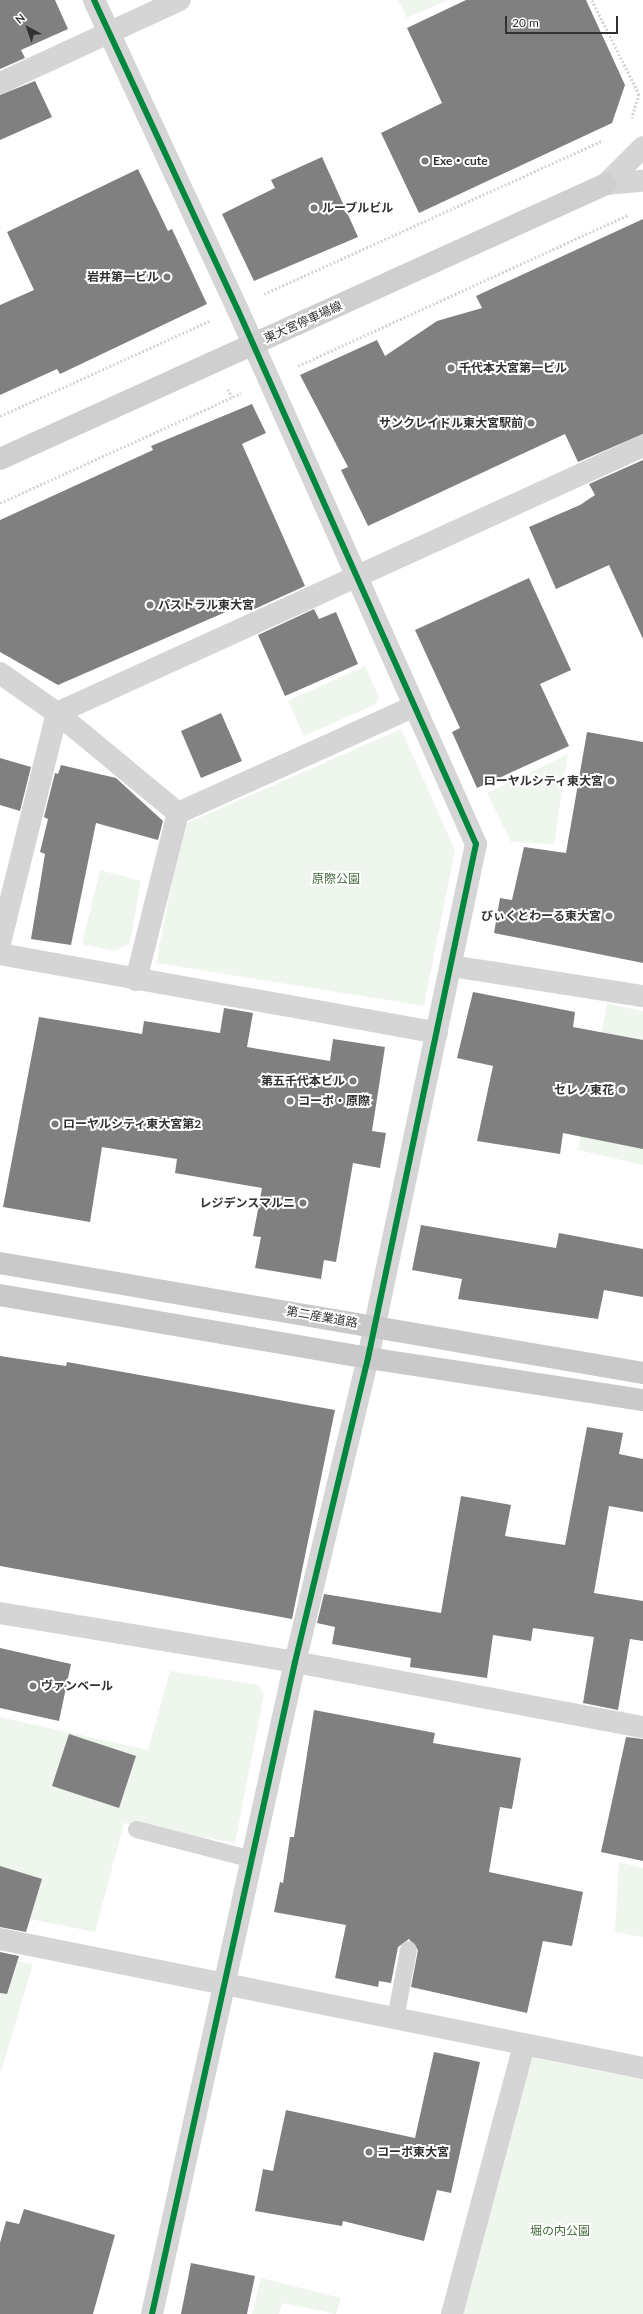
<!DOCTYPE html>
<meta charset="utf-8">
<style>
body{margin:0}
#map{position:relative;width:643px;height:2314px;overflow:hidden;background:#fff;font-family:Lato,"Noto Sans JP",sans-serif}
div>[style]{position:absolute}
.green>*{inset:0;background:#eff6ed}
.building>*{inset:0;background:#808080}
.path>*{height:2.5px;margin-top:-1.25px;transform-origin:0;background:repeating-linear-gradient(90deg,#d5d5d5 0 2px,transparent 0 4px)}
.service>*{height:17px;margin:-8.5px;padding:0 8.5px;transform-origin:8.5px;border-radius:8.5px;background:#d5d5d5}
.minor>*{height:22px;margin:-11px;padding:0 11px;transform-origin:11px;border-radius:11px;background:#d5d5d5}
.tertiary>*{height:22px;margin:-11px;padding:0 11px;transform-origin:11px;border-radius:11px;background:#d5d5d5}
.secondary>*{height:22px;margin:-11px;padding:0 11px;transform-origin:11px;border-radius:11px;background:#cfcfcf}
.primary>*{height:22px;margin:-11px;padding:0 11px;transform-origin:11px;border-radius:11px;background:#c9c9c9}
.cycleway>*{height:6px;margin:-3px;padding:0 3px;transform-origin:3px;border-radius:3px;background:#00873e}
.dots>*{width:11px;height:11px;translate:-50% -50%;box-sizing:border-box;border:2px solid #fff;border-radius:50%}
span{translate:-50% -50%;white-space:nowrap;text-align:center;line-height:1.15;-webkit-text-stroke:4px #fff;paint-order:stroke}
.poi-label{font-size:12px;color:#313131;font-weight:700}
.left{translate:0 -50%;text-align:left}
.right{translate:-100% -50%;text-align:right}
.street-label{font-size:12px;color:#313131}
.park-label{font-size:12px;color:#456d3d}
.north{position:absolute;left:8px;top:8px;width:40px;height:40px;-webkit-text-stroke:3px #fff;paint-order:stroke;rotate:320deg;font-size:11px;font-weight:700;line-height:16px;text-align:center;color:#313131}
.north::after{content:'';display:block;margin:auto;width:14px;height:18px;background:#313131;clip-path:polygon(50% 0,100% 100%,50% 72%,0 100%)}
.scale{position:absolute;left:505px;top:16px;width:113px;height:18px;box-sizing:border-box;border:2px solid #313131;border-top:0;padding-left:5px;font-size:12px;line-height:14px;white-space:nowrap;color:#313131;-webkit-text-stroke:3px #fff;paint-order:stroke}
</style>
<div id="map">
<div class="green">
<i style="clip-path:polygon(398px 0,448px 0,407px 18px)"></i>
<i style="clip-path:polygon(365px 666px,379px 697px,376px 704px,304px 736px,288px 701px)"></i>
<i style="clip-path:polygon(401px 729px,455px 850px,424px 1006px,156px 963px,183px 825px)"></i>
<i style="clip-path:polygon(568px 754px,554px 844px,511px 842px,487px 793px)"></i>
<i style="clip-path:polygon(100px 870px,141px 881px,130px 943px,115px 951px,82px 944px)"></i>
<i style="clip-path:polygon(607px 1004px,643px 1011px,643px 1165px,578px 1150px)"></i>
<i style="clip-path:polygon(170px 1671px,259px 1685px,264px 1695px,235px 1843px,124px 1823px,95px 1932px,0 1913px,0 1717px,148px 1750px)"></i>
<i style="clip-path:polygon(619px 1862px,643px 1868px,643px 1937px,615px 1932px)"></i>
<i style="clip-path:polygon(0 1957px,33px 1964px,0 2075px)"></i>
<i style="clip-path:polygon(524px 2045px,643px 2068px,643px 2314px,452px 2314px)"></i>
<i style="clip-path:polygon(261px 2278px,341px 2298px,336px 2314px,282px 2303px,279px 2314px,252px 2314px)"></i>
</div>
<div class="building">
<i style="clip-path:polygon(0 0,55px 0,68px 29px,21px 50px,25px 58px,0 69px)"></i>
<i style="clip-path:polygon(466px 0,586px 0,625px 85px,612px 123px,419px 213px,381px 133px,442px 103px,407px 28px)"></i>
<i style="clip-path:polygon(35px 81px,52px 117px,0 140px,0 95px)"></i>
<i style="clip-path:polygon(322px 157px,358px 237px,254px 281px,222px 214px,275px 188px,271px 180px)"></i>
<i style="clip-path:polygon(138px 169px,168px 231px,172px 229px,207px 304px,60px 374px,57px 369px,0 395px,0 305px,34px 290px,7px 232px)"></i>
<i style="clip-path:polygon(643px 219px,643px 434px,578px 462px,565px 434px,368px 526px,341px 470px,348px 467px,300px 375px,377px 340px,385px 356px,437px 321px,482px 308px,476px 296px)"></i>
<i style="clip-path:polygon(252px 404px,266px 433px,242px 444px,305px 586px,248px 612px,244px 604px,58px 685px,0 652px,0 520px,153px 450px,151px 446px)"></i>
<i style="clip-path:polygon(643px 460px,643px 639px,609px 565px,556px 589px,529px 527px,580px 505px,595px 495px,589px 484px)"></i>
<i style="clip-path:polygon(529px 578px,571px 670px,540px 684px,569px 746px,477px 788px,452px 732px,460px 728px,415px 630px)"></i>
<i style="clip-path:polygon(314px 609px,319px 619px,336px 612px,358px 664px,285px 696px,258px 635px)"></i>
<i style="clip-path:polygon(221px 713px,242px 761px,201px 778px,181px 731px)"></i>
<i style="clip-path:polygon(587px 732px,643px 742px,643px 963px,494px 933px,500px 898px,512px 900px,524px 847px,566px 853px)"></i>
<i style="clip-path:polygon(0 758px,31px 767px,20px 811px,0 805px)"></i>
<i style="clip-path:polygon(61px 765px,116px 778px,163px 821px,158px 840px,96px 823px,71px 945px,31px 939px,45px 854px,40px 852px,48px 819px,44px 817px,55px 773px,58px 774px)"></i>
<i style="clip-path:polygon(473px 992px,575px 1012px,573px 1027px,643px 1040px,643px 1149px,563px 1133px,560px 1154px,477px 1141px,493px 1066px,457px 1058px)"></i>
<i style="clip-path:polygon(224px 1008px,253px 1013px,247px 1047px,330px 1061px,333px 1039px,385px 1047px,372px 1131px,386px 1133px,380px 1168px,353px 1163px,336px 1262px,324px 1260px,321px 1279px,255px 1268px,261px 1237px,253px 1236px,262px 1188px,175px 1173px,177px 1159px,102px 1147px,90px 1222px,3px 1207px,39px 1017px,142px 1034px,144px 1021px,220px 1033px)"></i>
<i style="clip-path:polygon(421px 1225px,556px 1248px,559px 1233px,643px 1249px,643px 1297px,604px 1290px,598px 1319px,458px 1299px,462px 1279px,412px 1270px)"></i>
<i style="clip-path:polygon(0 1356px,66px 1366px,67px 1362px,335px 1410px,292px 1619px,0 1566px)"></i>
<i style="clip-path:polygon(587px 1427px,623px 1433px,619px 1454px,643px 1459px,643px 1512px,609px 1506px,594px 1593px,643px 1601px,643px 1641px,630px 1639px,618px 1710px,583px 1703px,594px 1637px,533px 1628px,531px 1641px,493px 1635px,487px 1678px,410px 1667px,411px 1658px,332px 1644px,335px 1627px,317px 1623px,324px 1594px,441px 1613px,461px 1496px,511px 1505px,505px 1536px,565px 1545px)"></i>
<i style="clip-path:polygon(0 1648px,71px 1664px,59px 1721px,0 1708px)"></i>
<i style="clip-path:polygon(314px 1710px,435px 1733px,433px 1743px,521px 1758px,512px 1809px,500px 1807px,489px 1872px,583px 1892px,572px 1946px,543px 1941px,527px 2013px,411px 1987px,418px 1950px,409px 1939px,398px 1947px,391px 1983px,379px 1981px,378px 1987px,335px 1978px,346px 1925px,274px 1912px,280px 1882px,283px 1883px,290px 1837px,294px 1837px)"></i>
<i style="clip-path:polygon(69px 1734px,136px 1756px,119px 1808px,52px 1786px)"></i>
<i style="clip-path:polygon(626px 1737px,643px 1739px,643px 1861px,601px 1852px)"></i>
<i style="clip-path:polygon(0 1866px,42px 1879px,26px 1932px,0 1927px)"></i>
<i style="clip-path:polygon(0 1952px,19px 1956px,7px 1994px,0 1993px)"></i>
<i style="clip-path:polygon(434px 2052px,480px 2062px,451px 2193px,437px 2190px,424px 2241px,343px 2221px,342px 2226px,255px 2211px,263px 2169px,273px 2171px,286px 2110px,415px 2138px)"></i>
<i style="clip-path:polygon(24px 2209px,115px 2235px,93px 2314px,0 2314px,0 2243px,6px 2221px,19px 2224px)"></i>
<i style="clip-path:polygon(191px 2263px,255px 2276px,247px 2314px,181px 2314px)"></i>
</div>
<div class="path">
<i style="left:592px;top:0;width:105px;rotate:63.4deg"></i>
<i style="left:639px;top:94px;width:25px;rotate:106deg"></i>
<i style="left:264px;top:294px;width:372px;rotate:-24.4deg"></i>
<i style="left:298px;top:366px;width:363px;rotate:-24.6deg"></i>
<i style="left:228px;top:389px;width:9px;rotate:63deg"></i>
<i style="left:0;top:416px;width:230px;rotate:-24.4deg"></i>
<i style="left:0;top:503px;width:265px;rotate:-24.5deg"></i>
</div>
<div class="service">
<i style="left:136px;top:1829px;width:120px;rotate:14.5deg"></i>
<i style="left:395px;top:2018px;width:70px;rotate:-79.3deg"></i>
</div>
<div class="minor">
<i style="left:0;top:83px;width:198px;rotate:-24.8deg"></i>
<i style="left:0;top:673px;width:70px;rotate:35.1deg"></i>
<i style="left:57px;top:713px;width:157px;rotate:39.6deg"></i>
<i style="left:0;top:943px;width:237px;rotate:-76.1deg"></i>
<i style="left:57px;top:713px;width:644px;rotate:-24.5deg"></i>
<i style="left:0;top:954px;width:444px;rotate:10.2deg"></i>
<i style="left:451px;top:966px;width:194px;rotate:8.9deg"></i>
<i style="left:136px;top:980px;width:172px;rotate:-75.9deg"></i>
<i style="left:178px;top:813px;width:258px;rotate:-24.3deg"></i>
<i style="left:0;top:1613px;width:299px;rotate:9.4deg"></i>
<i style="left:295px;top:1662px;width:354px;rotate:10.6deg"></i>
<i style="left:0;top:1939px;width:656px;rotate:11.34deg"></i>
<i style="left:452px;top:2314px;width:278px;rotate:-75deg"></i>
</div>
<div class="tertiary">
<i style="left:94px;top:0;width:340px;rotate:65.1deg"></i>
<i style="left:237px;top:308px;width:587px;rotate:65.97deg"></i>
<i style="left:476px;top:844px;width:525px;rotate:101.87deg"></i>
<i style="left:368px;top:1358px;width:313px;rotate:103.5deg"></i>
<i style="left:295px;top:1662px;width:667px;rotate:102.37deg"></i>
<i style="left:606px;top:184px;width:52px;rotate:-45deg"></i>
<i style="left:606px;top:184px;width:37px;rotate:-5deg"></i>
</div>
<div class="secondary">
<i style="left:0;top:459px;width:665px;rotate:-24.41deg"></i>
</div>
<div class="primary">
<i style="left:0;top:1263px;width:652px;rotate:9.71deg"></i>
<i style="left:0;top:1295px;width:373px;rotate:9.7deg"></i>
<i style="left:368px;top:1358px;width:278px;rotate:8.7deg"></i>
</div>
<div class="cycleway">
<i style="left:94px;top:0;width:340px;rotate:65.1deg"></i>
<i style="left:237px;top:308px;width:587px;rotate:65.97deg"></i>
<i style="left:476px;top:844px;width:525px;rotate:101.87deg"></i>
<i style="left:368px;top:1358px;width:313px;rotate:103.5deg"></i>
<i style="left:295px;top:1662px;width:667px;rotate:102.37deg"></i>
</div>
<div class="dots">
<i style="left:425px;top:161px;background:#797979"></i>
<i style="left:314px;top:208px;background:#797979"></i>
<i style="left:167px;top:277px;background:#797979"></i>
<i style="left:451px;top:368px;background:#797979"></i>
<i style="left:531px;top:423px;background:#797979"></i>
<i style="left:150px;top:605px;background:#797979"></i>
<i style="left:611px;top:781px;background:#797979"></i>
<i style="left:609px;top:916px;background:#797979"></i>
<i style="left:353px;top:1081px;background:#797979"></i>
<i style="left:622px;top:1090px;background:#797979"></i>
<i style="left:290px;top:1101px;background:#797979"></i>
<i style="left:55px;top:1124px;background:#797979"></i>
<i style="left:303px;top:1203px;background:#797979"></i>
<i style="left:33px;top:1686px;background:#797979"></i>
<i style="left:369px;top:2152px;background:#797979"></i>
</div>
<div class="poi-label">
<span class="left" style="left:433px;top:161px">Exe・cute</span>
<span class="left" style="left:322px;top:208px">ルーブルビル</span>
<span class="right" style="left:159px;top:277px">岩井第一ビル</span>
<span class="left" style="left:459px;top:368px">千代本大宮第一ビル</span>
<span class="right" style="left:523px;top:423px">サンクレイドル東大宮駅前</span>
<span class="left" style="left:158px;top:605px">パストラル東大宮</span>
<span class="right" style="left:603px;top:781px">ローヤルシティ東大宮</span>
<span class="right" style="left:601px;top:916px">びぃくとわーる東大宮</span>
<span class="right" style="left:345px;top:1081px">第五千代本ビル</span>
<span class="right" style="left:614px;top:1090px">セレノ東花</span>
<span class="left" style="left:298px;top:1101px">コーポ・原際</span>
<span class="left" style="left:63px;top:1124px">ローヤルシティ東大宮第2</span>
<span class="right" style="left:295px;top:1203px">レジデンスマルニ</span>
<span class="left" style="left:41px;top:1686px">ヴァンベール</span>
<span class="left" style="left:377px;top:2152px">コーポ東大宮</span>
</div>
<div class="street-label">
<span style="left:303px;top:322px;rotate:-24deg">東大宮停車場線</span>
<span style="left:322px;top:1317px;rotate:10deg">第二産業道路</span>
</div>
<div class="park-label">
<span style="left:336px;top:879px">原際公園</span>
<span style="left:560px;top:2231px">堀の内公園</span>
</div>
<div class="north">N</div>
<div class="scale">20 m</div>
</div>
